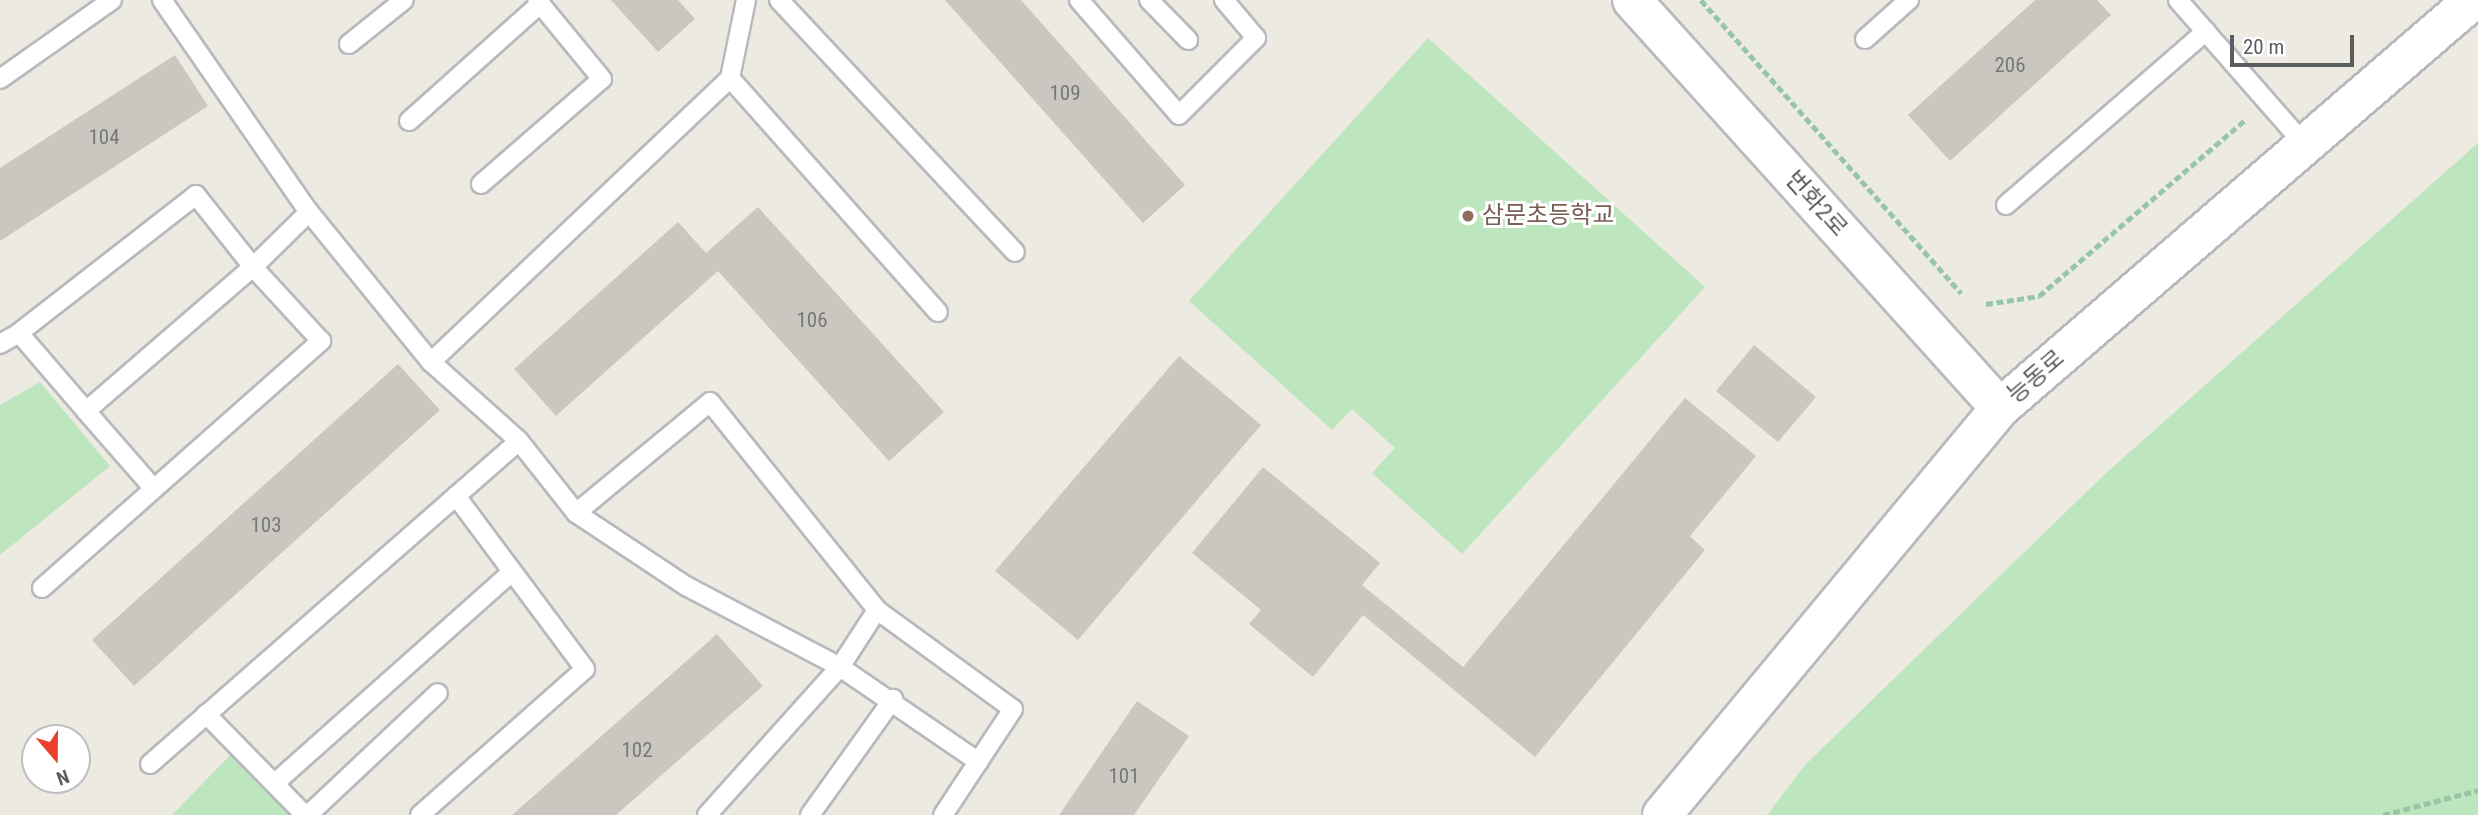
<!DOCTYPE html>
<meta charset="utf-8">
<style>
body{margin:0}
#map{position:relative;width:2478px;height:815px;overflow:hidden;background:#edebe1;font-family:"Roboto Condensed","Noto Sans KR",sans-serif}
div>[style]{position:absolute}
.green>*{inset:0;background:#bde5be}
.building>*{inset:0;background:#cac7c1}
.path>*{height:4.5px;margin-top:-2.25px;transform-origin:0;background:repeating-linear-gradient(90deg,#96c6a5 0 7px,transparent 0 10.5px)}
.roads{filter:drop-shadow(2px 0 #b7b9be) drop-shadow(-2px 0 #b7b9be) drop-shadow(0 2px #b7b9be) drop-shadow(0 -2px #b7b9be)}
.lane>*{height:18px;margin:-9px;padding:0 9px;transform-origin:9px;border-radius:9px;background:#fff}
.secondary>*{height:38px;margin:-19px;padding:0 19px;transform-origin:19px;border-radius:19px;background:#fff}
.dots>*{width:19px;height:19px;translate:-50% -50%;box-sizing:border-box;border:4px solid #fff;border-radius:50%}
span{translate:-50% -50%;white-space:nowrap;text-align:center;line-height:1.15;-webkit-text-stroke:6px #fff;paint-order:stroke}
.number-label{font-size:21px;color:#76787a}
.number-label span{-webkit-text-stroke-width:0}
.street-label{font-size:24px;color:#5a5d62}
.education-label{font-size:24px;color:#785e54}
.left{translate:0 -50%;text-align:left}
.north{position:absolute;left:21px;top:724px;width:70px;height:70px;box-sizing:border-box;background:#fff;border:2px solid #bdbec0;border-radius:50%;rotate:160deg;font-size:19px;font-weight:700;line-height:28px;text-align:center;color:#5a5d62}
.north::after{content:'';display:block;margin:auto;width:24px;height:32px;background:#e93f2b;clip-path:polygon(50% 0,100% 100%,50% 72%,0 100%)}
.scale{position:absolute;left:2230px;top:35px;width:124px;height:32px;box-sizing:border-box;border:4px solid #5a5d62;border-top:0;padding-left:9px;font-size:21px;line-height:24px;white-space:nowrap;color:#5a5d62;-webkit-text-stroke:5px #fff;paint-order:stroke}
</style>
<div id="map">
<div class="green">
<i style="clip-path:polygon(1428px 38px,1705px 287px,1462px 554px,1372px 473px,1395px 448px,1352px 409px,1332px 430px,1189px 301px)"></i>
<i style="clip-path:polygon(2478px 143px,2478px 815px,1767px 815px,1805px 765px,2105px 474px)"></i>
<i style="clip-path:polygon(40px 382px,110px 466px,0 555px,0 405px)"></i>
<i style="clip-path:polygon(236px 749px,301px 815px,172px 815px)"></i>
</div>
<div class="building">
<i style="clip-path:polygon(611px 0,678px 0,695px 19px,658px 52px)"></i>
<i style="clip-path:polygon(945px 0,1021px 0,1185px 185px,1143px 223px)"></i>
<i style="clip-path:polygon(2035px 0,2097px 0,2111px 15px,1950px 161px,1908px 115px)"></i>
<i style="clip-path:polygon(175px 55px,208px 106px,0 241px,0 168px)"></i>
<i style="clip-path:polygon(758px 207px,944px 412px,889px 461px,718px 271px,556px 416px,514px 369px,678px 222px,706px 253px)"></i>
<i style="clip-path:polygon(1754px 345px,1816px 397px,1778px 442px,1716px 391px)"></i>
<i style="clip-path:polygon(1179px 356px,1261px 425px,1078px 640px,995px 571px)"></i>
<i style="clip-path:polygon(398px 364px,440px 410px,134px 686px,92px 640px)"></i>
<i style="clip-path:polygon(1685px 398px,1756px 456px,1690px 536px,1705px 550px,1535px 757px,1363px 615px,1313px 677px,1249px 624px,1261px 610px,1192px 553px,1263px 467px,1380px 563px,1362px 585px,1463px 667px)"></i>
<i style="clip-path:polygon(717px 634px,763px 686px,616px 815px,512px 815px)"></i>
<i style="clip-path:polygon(1137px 701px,1189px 736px,1134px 815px,1059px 815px)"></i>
</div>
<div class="path">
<i style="left:1701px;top:0;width:392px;rotate:48.4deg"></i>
<i style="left:1986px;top:304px;width:54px;rotate:-8.6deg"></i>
<i style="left:2039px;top:296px;width:271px;rotate:-40.5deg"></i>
<i style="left:2383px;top:815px;width:98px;rotate:-14.7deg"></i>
</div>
<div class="roads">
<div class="lane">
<i style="left:162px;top:0;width:258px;rotate:55.3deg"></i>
<i style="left:309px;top:212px;width:193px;rotate:50.9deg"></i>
<i style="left:431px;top:362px;width:412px;rotate:-43.5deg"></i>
<i style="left:730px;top:78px;width:80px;rotate:-78.4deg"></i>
<i style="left:779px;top:0;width:345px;rotate:46.9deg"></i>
<i style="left:1079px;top:0;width:152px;rotate:49deg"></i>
<i style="left:1179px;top:115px;width:109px;rotate:-45deg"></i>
<i style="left:1256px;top:38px;width:50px;rotate:-130.1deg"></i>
<i style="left:1149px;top:0;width:56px;rotate:45.7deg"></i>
<i style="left:2178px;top:0;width:194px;rotate:48.8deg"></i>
<i style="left:1865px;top:39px;width:59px;rotate:-41.6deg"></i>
<i style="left:349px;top:44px;width:70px;rotate:-38.7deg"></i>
<i style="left:730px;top:78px;width:313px;rotate:48.4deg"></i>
<i style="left:0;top:79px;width:137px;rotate:-35.2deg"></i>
<i style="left:409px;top:121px;width:176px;rotate:-41.8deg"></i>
<i style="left:481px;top:184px;width:160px;rotate:-41deg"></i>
<i style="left:602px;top:79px;width:102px;rotate:-129.4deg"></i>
<i style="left:2006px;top:205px;width:265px;rotate:-41deg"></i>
<i style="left:0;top:344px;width:22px;rotate:-30deg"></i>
<i style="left:431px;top:362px;width:118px;rotate:41.9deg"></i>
<i style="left:519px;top:441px;width:92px;rotate:51.6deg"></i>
<i style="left:576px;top:513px;width:132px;rotate:33.6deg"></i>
<i style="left:686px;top:586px;width:174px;rotate:27.7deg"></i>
<i style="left:840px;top:667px;width:168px;rotate:34.4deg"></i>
<i style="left:86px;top:411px;width:103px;rotate:48.9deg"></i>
<i style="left:576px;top:513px;width:174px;rotate:-39.6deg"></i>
<i style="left:710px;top:402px;width:267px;rotate:51.2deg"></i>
<i style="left:42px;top:588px;width:373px;rotate:-41.5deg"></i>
<i style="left:321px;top:341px;width:100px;rotate:-132.6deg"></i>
<i style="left:253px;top:267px;width:92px;rotate:-128.4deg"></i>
<i style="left:196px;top:195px;width:224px;rotate:142.1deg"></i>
<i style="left:19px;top:333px;width:103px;rotate:49.3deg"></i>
<i style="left:86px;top:411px;width:221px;rotate:-40.8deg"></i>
<i style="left:253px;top:267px;width:78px;rotate:-44.5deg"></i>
<i style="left:206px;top:714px;width:141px;rotate:45.6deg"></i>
<i style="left:150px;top:764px;width:490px;rotate:-41.2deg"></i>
<i style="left:275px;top:783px;width:317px;rotate:-41.7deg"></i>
<i style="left:308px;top:815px;width:178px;rotate:-43.2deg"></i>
<i style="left:420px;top:815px;width:220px;rotate:-41.5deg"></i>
<i style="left:585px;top:669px;width:216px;rotate:-126.7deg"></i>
<i style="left:707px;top:815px;width:199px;rotate:-48.1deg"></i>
<i style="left:840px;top:667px;width:68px;rotate:-57deg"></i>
<i style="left:877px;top:610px;width:168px;rotate:36.1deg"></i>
<i style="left:1013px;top:709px;width:127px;rotate:123.4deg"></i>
<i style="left:810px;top:815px;width:143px;rotate:-54.4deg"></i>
</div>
<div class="secondary">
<i style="left:1632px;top:0;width:549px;rotate:47.95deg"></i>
<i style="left:1662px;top:815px;width:529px;rotate:-50.29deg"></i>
<i style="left:2000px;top:408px;width:625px;rotate:-40.78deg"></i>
</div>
</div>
<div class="dots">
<i style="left:1468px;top:216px;background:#8d6e63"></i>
</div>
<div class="number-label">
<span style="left:2010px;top:65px">206</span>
<span style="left:1065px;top:93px">109</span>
<span style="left:104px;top:137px">104</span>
<span style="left:812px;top:320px">106</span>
<span style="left:266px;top:525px">103</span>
<span style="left:637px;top:750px">102</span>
<span style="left:1124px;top:776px">101</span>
</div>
<div class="street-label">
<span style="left:1816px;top:204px;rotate:48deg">번화2로</span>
<span style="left:2036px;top:377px;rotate:-41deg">능동로</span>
</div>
<div class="education-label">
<span class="left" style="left:1482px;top:216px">삼문초등학교</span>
</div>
<div class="north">N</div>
<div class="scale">20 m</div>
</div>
